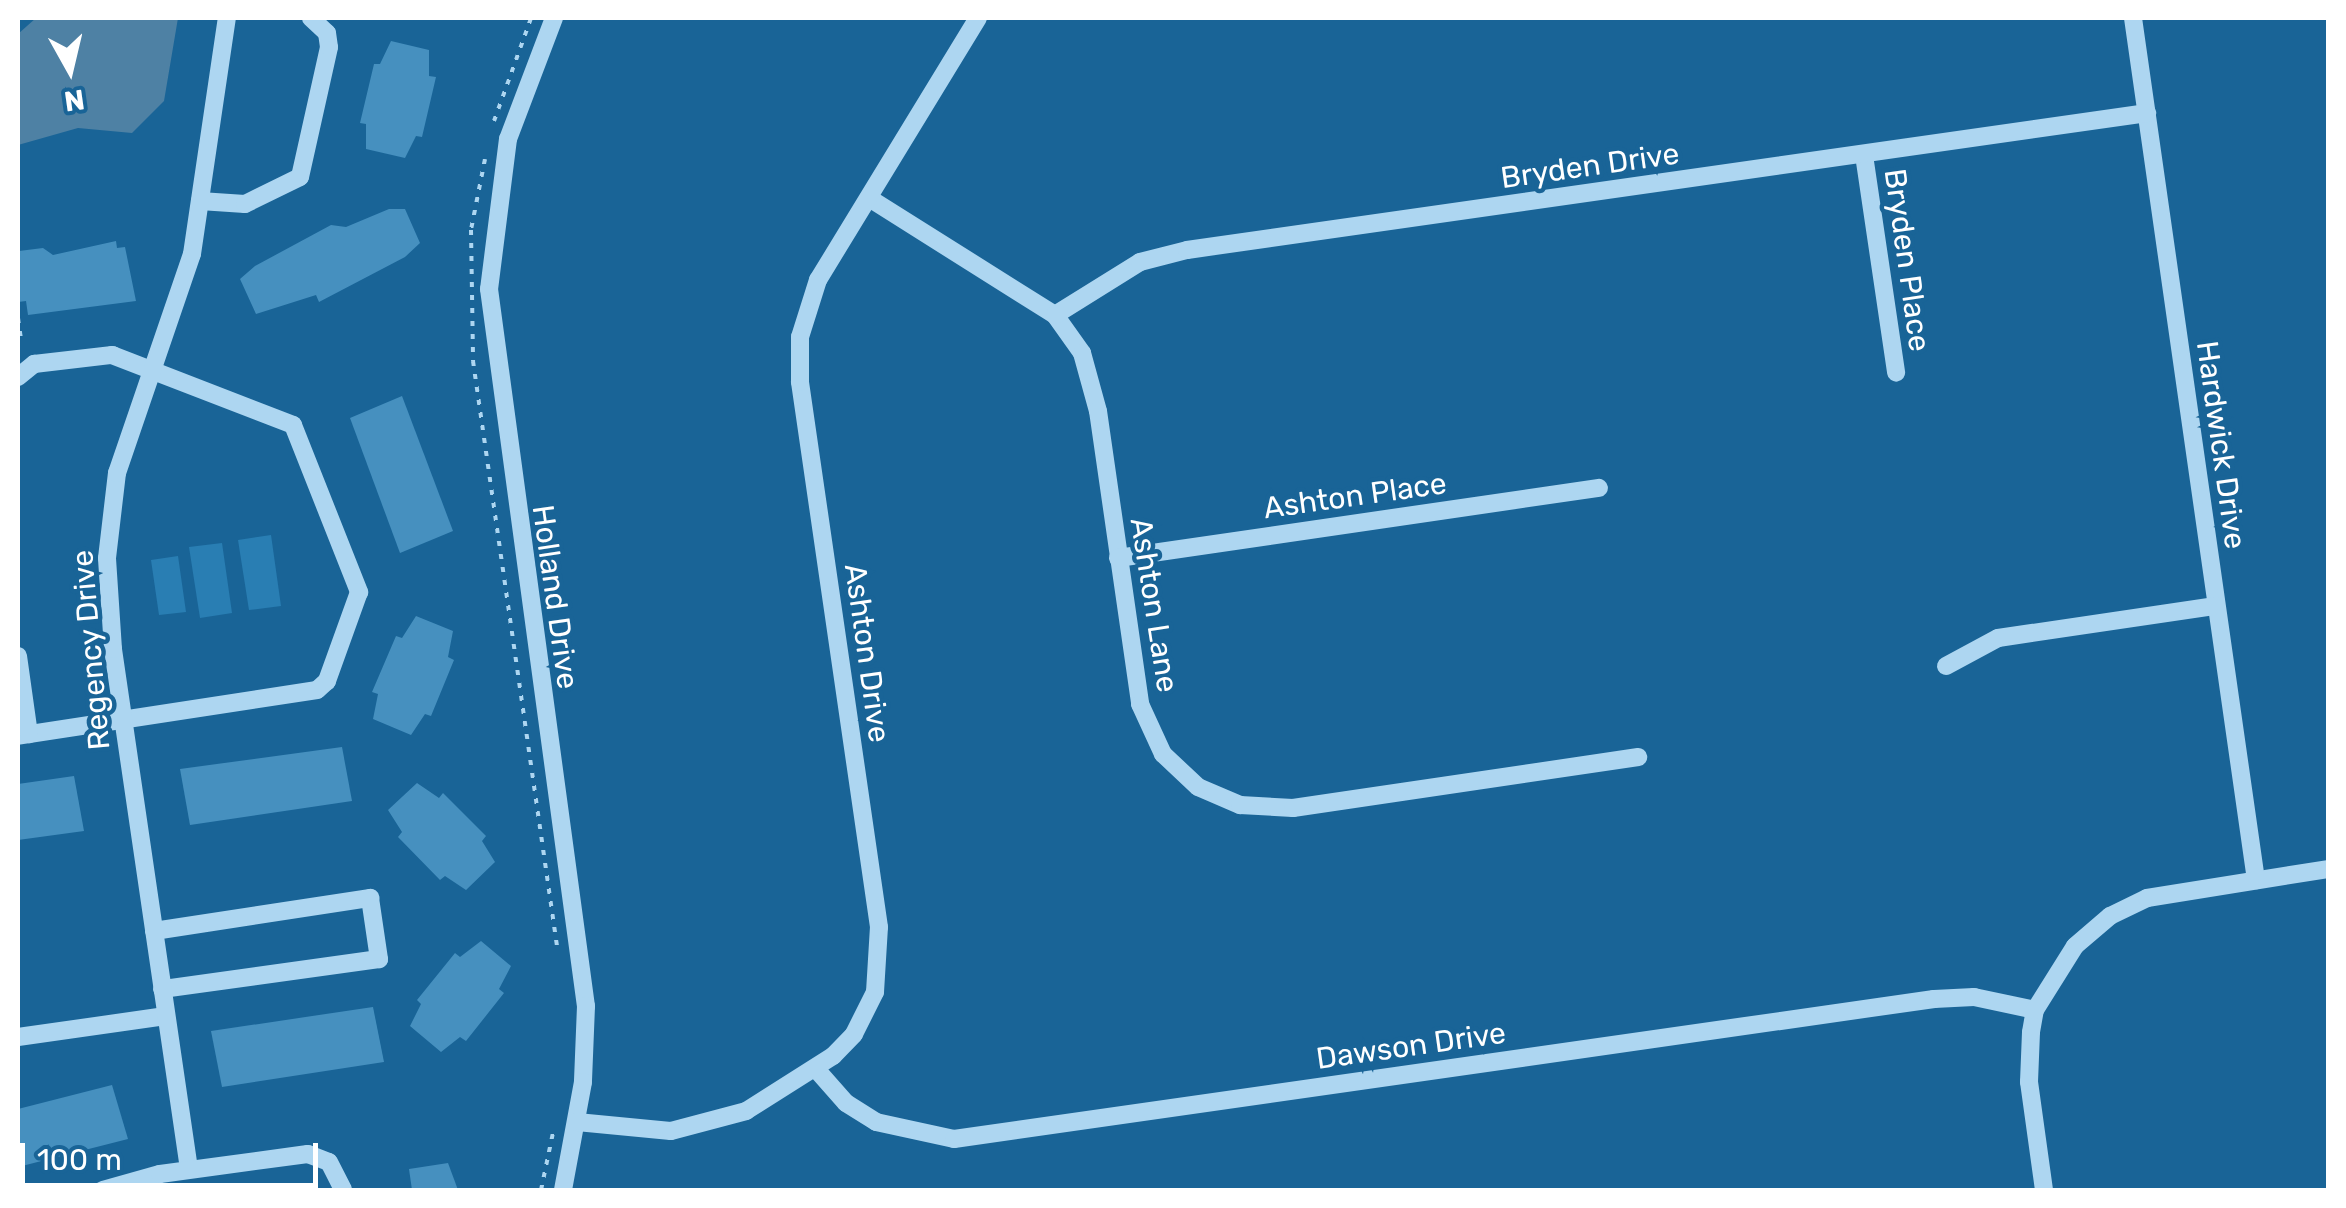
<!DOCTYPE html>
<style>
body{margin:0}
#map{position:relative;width:2346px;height:1208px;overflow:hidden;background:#196497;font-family:Rubik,sans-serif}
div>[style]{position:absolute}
.green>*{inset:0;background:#297eb3}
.water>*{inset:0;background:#4e81a4}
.building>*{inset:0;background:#4690bf}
.path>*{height:4px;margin-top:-2px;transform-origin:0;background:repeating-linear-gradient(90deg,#add6f1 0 5px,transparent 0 13px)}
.minor>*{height:18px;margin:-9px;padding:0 9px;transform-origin:9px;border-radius:9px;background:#add6f1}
span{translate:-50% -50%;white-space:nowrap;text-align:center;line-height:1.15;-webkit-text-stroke:9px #196497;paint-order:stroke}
.street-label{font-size:30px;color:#fff}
.frame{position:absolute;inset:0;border:20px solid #fff;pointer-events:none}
.north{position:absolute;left:20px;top:20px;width:100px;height:100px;-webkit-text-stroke:8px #196497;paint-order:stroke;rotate:172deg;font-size:28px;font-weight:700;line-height:40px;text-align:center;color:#fff}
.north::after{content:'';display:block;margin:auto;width:35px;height:45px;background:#fff;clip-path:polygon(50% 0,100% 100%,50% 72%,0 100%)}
.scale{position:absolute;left:20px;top:1143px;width:298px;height:45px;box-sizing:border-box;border:5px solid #fff;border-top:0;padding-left:12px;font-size:30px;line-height:35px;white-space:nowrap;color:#fff;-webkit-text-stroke:8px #196497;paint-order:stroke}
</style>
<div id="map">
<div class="green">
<i style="clip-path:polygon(271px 535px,281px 606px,249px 610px,238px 540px)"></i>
<i style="clip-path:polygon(222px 543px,232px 613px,200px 618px,189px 547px)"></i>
<i style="clip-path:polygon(178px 556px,186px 612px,159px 615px,151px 560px)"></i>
</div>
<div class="water">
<i style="clip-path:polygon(36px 18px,178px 18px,164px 101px,132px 133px,78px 128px,18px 145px,18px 34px)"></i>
</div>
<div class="building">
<i style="clip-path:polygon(391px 41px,429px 50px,429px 76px,436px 77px,422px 137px,416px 136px,405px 158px,366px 149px,366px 124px,360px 123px,374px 64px,380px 64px)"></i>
<i style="clip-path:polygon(389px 209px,405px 209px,420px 243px,405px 257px,319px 302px,316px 295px,256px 314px,240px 279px,255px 266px,331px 225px,346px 227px)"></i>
<i style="clip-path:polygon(116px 241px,117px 248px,125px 247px,136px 301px,28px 315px,26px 301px,18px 302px,19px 251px,43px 248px,53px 255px)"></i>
<i style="clip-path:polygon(402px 396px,453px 531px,400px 553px,350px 418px)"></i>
<i style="clip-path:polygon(416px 616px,453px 631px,448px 657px,454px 660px,431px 716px,425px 714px,411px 735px,373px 719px,378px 694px,372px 692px,396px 636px,402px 638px)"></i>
<i style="clip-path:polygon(342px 747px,352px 801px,190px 825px,180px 769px)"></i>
<i style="clip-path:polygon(74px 776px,84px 831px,18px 840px,18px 784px)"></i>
<i style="clip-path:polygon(417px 783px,439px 798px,443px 793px,486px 836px,482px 841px,495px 862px,466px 890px,445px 876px,440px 880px,398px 837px,402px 832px,388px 810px)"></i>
<i style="clip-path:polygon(481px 941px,511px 966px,499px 989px,504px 993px,466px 1041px,460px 1037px,441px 1052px,410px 1026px,421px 1004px,417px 1000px,455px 953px,460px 957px)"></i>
<i style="clip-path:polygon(373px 1007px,384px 1062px,222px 1087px,211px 1031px)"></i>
<i style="clip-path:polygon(112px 1085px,128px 1139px,18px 1167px,18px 1109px)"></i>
<i style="clip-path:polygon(448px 1163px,458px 1190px,412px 1190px,409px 1169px)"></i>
</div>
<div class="path">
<i style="left:494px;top:121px;width:109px;rotate:-70.2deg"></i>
<i style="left:485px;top:159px;width:72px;rotate:101.2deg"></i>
<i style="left:471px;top:230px;width:131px;rotate:89.1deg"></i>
<i style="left:473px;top:361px;width:591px;rotate:81.83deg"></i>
<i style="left:18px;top:318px;width:21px;rotate:82deg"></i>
<i style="left:541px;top:1190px;width:63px;rotate:-78.2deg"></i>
</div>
<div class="minor">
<i style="left:554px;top:18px;width:129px;rotate:110.8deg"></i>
<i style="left:508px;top:139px;width:151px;rotate:97.2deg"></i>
<i style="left:489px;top:289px;width:724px;rotate:82.3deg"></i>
<i style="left:586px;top:1006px;width:76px;rotate:92.3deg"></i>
<i style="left:583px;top:1082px;width:110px;rotate:100.5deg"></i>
<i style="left:2133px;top:18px;width:871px;rotate:81.88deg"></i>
<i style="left:1864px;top:155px;width:220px;rotate:81.6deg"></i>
<i style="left:869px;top:198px;width:220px;rotate:32.2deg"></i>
<i style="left:1055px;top:315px;width:47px;rotate:54.6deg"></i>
<i style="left:1082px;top:353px;width:60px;rotate:74.6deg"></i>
<i style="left:1098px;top:411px;width:296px;rotate:81.8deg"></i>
<i style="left:1140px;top:704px;width:55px;rotate:65.3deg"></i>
<i style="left:1163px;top:754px;width:48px;rotate:43.3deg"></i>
<i style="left:1198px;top:787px;width:46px;rotate:23.2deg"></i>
<i style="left:1240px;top:805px;width:53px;rotate:3.2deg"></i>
<i style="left:1293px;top:808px;width:349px;rotate:-8.4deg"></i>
<i style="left:200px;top:201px;width:45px;rotate:3.8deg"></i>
<i style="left:245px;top:204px;width:61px;rotate:-26.1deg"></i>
<i style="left:300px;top:177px;width:133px;rotate:-77.4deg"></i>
<i style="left:329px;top:47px;width:14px;rotate:-98deg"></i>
<i style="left:327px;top:33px;width:22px;rotate:-137deg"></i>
<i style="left:1055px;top:315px;width:100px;rotate:-31.9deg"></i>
<i style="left:1140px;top:262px;width:49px;rotate:-14.3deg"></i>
<i style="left:1187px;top:250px;width:970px;rotate:-8.12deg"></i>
<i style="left:18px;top:377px;width:21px;rotate:-39deg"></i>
<i style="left:34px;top:364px;width:79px;rotate:-6.6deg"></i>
<i style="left:112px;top:355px;width:194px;rotate:21.1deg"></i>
<i style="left:293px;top:425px;width:180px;rotate:68.4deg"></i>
<i style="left:359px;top:592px;width:95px;rotate:109.8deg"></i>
<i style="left:327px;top:681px;width:13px;rotate:138deg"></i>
<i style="left:317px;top:690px;width:303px;rotate:171.3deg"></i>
<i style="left:1118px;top:558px;width:486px;rotate:-8.3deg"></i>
<i style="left:18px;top:656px;width:79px;rotate:82deg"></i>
<i style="left:1946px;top:666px;width:59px;rotate:-28.3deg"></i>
<i style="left:1998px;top:638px;width:220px;rotate:-8.4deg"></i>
<i style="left:154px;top:931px;width:219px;rotate:-8.7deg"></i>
<i style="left:370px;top:898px;width:62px;rotate:81.6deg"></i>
<i style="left:379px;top:959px;width:219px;rotate:172.1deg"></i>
<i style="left:18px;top:1037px;width:149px;rotate:-8.1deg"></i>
<i style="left:816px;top:1069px;width:45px;rotate:48.6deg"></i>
<i style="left:846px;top:1103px;width:36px;rotate:32deg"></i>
<i style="left:876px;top:1122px;width:80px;rotate:12.3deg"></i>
<i style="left:954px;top:1139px;width:990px;rotate:-8.13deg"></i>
<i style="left:1934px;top:999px;width:40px;rotate:-2.9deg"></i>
<i style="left:1974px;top:997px;width:62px;rotate:12deg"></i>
<i style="left:577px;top:1122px;width:94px;rotate:5.5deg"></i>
<i style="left:671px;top:1131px;width:78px;rotate:-14.9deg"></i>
<i style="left:746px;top:1111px;width:103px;rotate:-32.3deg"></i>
<i style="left:833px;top:1056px;width:30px;rotate:-46deg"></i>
<i style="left:854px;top:1034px;width:47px;rotate:-63.4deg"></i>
<i style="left:875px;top:992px;width:65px;rotate:-86.5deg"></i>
<i style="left:879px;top:927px;width:551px;rotate:-98.25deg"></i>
<i style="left:800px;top:382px;width:45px;rotate:-90deg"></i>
<i style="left:800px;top:337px;width:60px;rotate:-72.5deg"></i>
<i style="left:818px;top:280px;width:307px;rotate:-58.6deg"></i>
<i style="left:189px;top:1169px;width:526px;rotate:-98.32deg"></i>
<i style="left:113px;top:649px;width:91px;rotate:-93.8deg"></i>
<i style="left:107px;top:558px;width:86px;rotate:-83.3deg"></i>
<i style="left:117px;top:473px;width:231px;rotate:-71.1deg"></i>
<i style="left:192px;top:254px;width:239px;rotate:-81.6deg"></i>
<i style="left:103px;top:1190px;width:59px;rotate:-15.7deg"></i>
<i style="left:160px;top:1174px;width:149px;rotate:-7.7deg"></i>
<i style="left:308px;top:1154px;width:22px;rotate:21deg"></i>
<i style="left:329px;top:1162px;width:31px;rotate:63deg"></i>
<i style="left:2044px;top:1190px;width:109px;rotate:-97.9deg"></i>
<i style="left:2029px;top:1082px;width:50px;rotate:-87.7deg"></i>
<i style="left:2031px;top:1032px;width:22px;rotate:-80deg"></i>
<i style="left:2035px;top:1010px;width:75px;rotate:-58deg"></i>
<i style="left:2075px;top:946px;width:46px;rotate:-40.6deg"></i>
<i style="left:2110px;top:916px;width:41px;rotate:-25.9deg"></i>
<i style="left:2147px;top:898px;width:183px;rotate:-9.1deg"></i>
</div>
<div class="street-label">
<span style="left:1590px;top:166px;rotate:-8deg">Bryden Drive</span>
<span style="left:1907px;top:260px;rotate:82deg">Bryden Place</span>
<span style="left:2221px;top:445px;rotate:82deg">Hardwick Drive</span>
<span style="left:1355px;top:496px;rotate:-8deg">Ashton Place</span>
<span style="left:555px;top:597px;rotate:82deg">Holland Drive</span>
<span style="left:1154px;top:605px;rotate:81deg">Ashton Lane</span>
<span style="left:91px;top:650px;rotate:-95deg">Regency Drive</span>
<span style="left:867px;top:653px;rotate:82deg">Ashton Drive</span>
<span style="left:1411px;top:1046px;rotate:-8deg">Dawson Drive</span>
</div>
<div class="frame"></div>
<div class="north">N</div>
<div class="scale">100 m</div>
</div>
